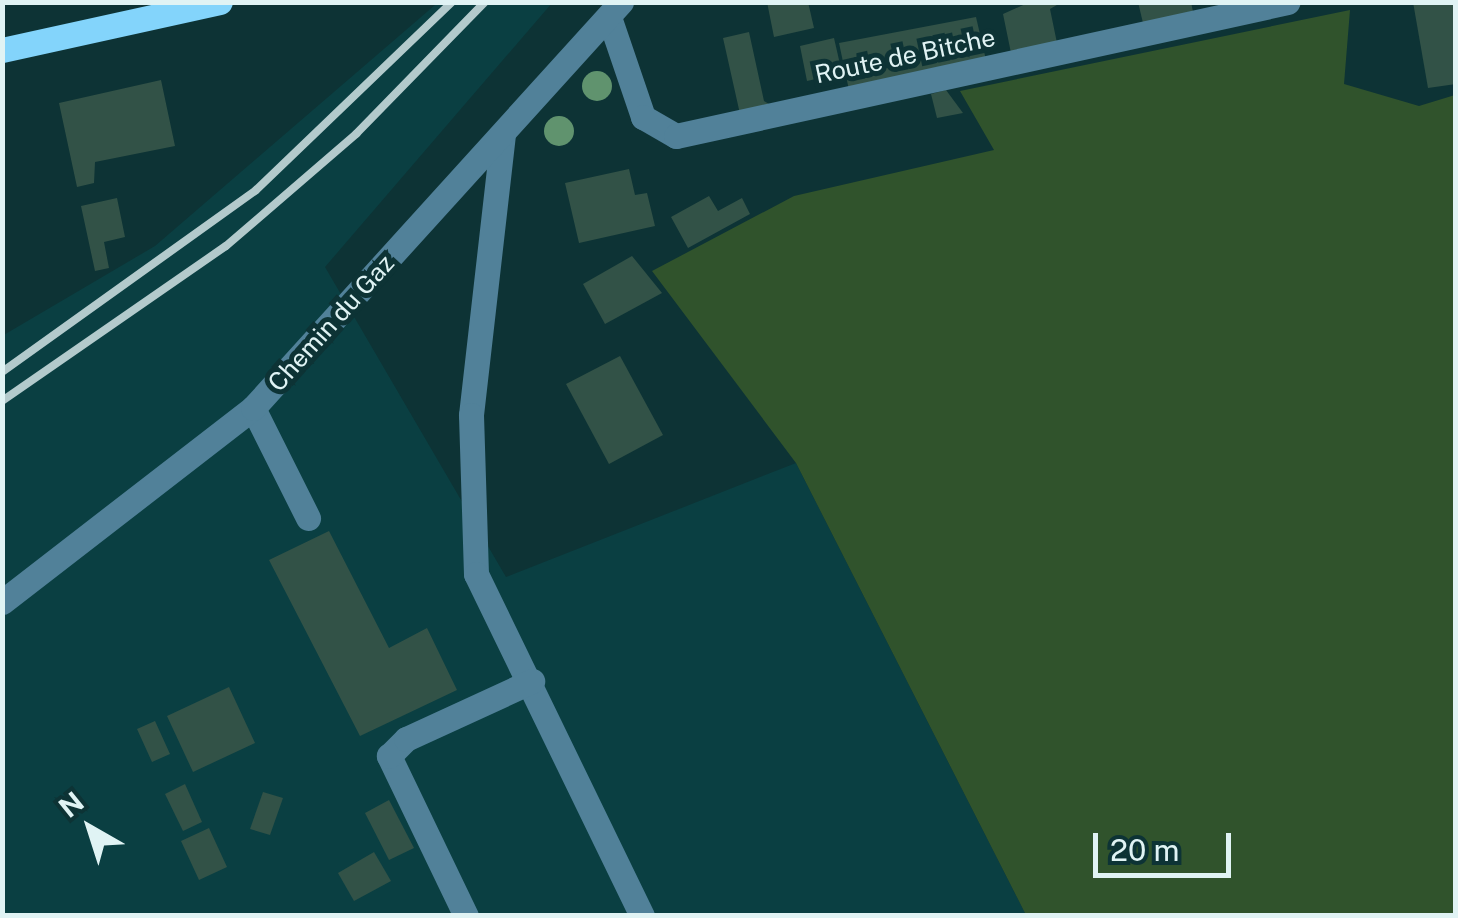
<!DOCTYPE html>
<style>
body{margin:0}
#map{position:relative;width:1458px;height:918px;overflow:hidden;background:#0d3335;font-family:"Public Sans",sans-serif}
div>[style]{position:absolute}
.built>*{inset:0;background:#0a3f42}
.green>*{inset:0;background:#30532c}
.building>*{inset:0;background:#325247}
.minor>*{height:25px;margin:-12.5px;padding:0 12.5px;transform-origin:12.5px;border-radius:12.5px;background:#518199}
.major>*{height:25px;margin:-12.5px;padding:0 12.5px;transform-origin:12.5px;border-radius:12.5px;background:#83d4fb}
.rail>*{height:8px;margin:-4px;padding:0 4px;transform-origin:4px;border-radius:4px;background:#b3cacc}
.trees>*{width:30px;height:30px;margin:-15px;border-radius:50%;background:#60936e}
span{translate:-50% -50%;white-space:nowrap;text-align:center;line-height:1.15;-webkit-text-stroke:10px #0d3335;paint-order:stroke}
.street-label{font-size:25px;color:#e0f3f4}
.frame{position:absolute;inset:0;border:5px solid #e0f3f4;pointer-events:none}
.north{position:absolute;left:40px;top:778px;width:100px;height:100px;-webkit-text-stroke:8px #0d3335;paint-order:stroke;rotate:321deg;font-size:28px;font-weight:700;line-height:40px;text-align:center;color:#e0f3f4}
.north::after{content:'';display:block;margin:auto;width:35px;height:45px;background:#e0f3f4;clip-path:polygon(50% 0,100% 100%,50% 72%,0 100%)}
.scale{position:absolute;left:1093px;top:833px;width:138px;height:45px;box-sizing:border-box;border:5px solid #e0f3f4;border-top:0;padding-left:12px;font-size:30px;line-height:35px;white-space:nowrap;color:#e0f3f4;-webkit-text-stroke:8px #0d3335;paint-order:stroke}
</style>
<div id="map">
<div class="built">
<i style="clip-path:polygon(552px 3px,325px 267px,506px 577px,796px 463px,1026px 915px,3px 915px,2px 336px,155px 246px,435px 5px)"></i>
</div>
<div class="green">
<i style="clip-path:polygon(1350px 10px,1344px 84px,1419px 106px,1455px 95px,1455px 915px,1026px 915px,796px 463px,652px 271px,794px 196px,994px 150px,960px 91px)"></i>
</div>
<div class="building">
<i style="clip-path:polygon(767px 2px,808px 2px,814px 28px,774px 37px)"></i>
<i style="clip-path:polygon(1030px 2px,1062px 2px,1050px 9px,1057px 43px,1011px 53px,1003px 14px)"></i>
<i style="clip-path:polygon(1138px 2px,1191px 2px,1193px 12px,1143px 23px)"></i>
<i style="clip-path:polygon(1413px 2px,1456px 2px,1456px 84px,1428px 88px)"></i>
<i style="clip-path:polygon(976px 17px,986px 60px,849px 90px,839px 43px)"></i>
<i style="clip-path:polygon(749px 32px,764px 101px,774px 107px,740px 114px,723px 38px)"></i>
<i style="clip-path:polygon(834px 38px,842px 73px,807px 81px,800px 46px)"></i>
<i style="clip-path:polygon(161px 80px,175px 146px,95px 162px,94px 183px,77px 187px,59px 103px)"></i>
<i style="clip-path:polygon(946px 90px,963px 113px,937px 118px,931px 94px)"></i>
<i style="clip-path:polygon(629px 169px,635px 195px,647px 193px,655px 226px,579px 243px,565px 183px)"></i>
<i style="clip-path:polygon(709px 196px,718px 211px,742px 198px,750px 214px,688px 248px,671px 217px)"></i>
<i style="clip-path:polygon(117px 198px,125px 237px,104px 242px,109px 268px,95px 271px,81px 206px)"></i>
<i style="clip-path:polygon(632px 256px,662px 293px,605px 324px,583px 284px)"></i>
<i style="clip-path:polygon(620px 356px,663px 435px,609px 464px,566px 384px)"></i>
<i style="clip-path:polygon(329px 531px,389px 648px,427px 628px,457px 690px,360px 736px,269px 560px)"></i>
<i style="clip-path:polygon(229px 687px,255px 743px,193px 772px,167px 716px)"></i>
<i style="clip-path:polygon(155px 721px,170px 754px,152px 762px,137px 729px)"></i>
<i style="clip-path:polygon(185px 784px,202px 822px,183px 831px,165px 794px)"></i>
<i style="clip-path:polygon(263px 792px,283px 798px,270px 835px,250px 829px)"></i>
<i style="clip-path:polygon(389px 800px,414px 848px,389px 860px,365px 813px)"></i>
<i style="clip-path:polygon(209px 828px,227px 867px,199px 880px,181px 841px)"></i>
<i style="clip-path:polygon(374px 852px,391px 881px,354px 901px,338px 873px)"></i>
</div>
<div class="minor">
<i style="left:609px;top:17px;width:106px;rotate:71.2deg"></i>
<i style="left:643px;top:117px;width:38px;rotate:30deg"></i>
<i style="left:676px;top:136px;width:626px;rotate:-12.35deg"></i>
<i style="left:503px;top:134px;width:283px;rotate:96.5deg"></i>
<i style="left:471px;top:415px;width:159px;rotate:88.2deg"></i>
<i style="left:476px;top:574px;width:380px;rotate:64.1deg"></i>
<i style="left:253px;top:408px;width:123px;rotate:63.4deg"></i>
<i style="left:2px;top:602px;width:317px;rotate:-37.7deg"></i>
<i style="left:253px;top:408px;width:548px;rotate:-47.81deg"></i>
<i style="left:466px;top:916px;width:178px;rotate:-115.7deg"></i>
<i style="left:389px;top:756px;width:24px;rotate:-45deg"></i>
<i style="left:406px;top:739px;width:139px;rotate:-24.7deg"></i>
</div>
<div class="major">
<i style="left:2px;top:50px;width:223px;rotate:-12.4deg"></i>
</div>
<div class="rail">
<i style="left:2px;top:372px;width:312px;rotate:-35.6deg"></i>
<i style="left:256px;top:190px;width:272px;rotate:-43.8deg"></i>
<i style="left:2px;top:401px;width:272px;rotate:-34.7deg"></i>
<i style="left:226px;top:246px;width:172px;rotate:-40.7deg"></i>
<i style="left:356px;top:134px;width:185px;rotate:-45.7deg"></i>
</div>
<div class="trees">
<i style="left:597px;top:86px"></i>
<i style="left:559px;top:131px"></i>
</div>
<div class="street-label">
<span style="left:905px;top:56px;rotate:-12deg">Route de Bitche</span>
<span style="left:331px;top:323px;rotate:-48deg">Chemin du Gaz</span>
</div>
<div class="frame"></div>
<div class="north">N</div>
<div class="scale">20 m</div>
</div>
